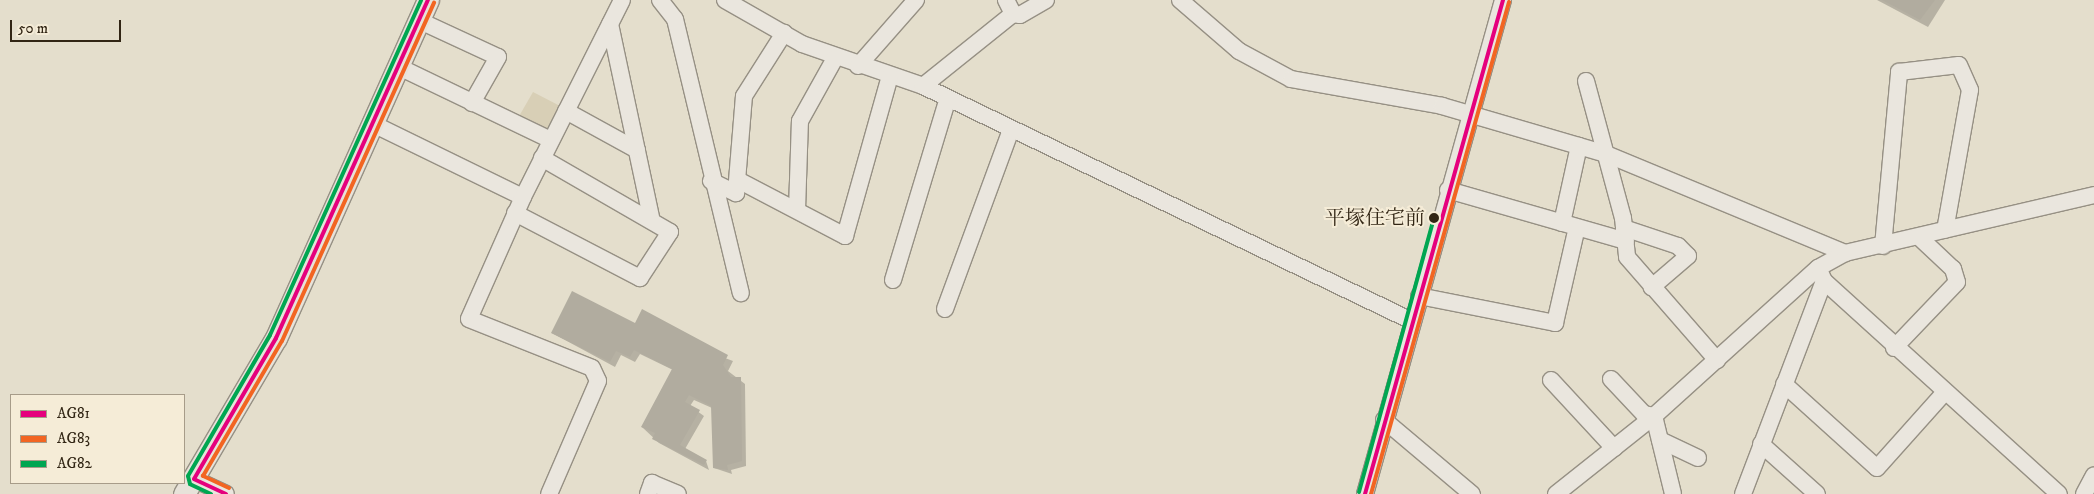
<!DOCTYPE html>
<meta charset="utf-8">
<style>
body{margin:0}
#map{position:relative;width:2094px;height:494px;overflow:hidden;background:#e4decc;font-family:"IM FELL DW Pica","Noto Serif JP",serif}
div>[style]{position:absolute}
.green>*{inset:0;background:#d8cfb6}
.shadow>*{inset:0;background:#0003}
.building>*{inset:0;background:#b1ac9f}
.roads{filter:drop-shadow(1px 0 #969084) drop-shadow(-1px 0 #969084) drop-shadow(0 1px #969084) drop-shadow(0 -1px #969084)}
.minor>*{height:16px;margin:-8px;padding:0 8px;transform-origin:8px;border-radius:8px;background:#eae6de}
.major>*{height:21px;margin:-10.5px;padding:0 10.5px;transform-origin:10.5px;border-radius:10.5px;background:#e7e2d9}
.bus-1>*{height:4px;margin:-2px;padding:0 2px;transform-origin:2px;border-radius:2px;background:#e5007d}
.bus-2>*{height:4px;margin:-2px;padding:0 2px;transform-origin:2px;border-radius:2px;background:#f26522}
.bus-3>*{height:4px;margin:-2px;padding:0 2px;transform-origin:2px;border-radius:2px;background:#00a651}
.dots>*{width:14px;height:14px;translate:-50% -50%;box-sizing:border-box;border:2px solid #f5ecd7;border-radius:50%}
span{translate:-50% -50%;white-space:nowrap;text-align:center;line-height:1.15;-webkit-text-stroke:4px #f5ecd7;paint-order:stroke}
.bus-label{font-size:20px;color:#312514}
.right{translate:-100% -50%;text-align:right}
.legend{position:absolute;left:10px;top:394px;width:175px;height:90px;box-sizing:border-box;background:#f5ecd7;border:1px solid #a79c89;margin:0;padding:6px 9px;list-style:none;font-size:15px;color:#312514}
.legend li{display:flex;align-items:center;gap:10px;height:25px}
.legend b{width:25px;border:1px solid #a79c89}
.scale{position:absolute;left:10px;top:20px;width:111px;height:22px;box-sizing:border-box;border:2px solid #312514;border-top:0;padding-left:6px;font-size:15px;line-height:18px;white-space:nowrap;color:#312514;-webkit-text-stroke:4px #f5ecd7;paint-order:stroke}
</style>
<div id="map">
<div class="green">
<i style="clip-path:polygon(533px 92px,562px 107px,550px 131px,518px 118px)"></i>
</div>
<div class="shadow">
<i style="clip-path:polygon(1877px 0,1945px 0,1928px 27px)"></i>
<i style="clip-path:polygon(636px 325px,733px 361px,728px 371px,745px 384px,746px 466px,731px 470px,732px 474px,714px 468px,712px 408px,694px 400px,690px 406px,704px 416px,685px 449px,706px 461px,709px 470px,659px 443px,642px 427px,673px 370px,640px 354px,635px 362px,621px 355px,615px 367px,552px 333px)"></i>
</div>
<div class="building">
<i style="clip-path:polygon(1882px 0,1935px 0,1920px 20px)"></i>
<i style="clip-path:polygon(572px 291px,635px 323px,642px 309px,728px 355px,723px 365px,731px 377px,741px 377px,742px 461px,727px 465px,728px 470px,713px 468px,711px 406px,689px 395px,685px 402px,700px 410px,680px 445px,707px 460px,704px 465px,652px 439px,655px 433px,641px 427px,672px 369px,634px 350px,630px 357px,616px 351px,610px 362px,551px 333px)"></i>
</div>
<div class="roads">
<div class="minor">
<i style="left:660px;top:0;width:24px;rotate:52deg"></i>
<i style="left:675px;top:19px;width:282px;rotate:76.5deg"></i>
<i style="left:725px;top:0;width:89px;rotate:29.7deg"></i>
<i style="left:802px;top:44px;width:128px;rotate:19.1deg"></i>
<i style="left:923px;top:86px;width:543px;rotate:25.67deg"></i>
<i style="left:1006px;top:0;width:16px;rotate:63deg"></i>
<i style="left:1180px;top:0;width:78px;rotate:40.8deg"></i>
<i style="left:1239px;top:51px;width:59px;rotate:28.3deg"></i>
<i style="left:1291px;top:79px;width:153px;rotate:10.1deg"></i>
<i style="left:1442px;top:106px;width:171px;rotate:16.3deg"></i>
<i style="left:1606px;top:154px;width:259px;rotate:22.5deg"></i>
<i style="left:418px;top:20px;width:88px;rotate:24.8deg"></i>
<i style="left:498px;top:57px;width:53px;rotate:119.5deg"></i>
<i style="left:610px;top:24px;width:201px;rotate:78deg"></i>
<i style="left:397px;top:66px;width:171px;rotate:25.7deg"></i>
<i style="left:858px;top:66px;width:88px;rotate:-48.7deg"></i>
<i style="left:1586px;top:81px;width:142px;rotate:74.9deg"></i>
<i style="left:1623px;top:218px;width:39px;rotate:84deg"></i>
<i style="left:1627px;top:257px;width:137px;rotate:48.9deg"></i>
<i style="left:923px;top:86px;width:115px;rotate:-38.7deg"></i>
<i style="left:1013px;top:14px;width:7px;rotate:8deg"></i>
<i style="left:1020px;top:15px;width:30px;rotate:-30deg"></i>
<i style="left:566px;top:111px;width:81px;rotate:28.8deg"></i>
<i style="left:371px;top:123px;width:169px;rotate:26deg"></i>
<i style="left:523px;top:197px;width:133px;rotate:113.9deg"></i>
<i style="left:469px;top:319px;width:132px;rotate:21.7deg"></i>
<i style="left:592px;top:368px;width:14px;rotate:65deg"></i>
<i style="left:598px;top:381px;width:123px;rotate:113.4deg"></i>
<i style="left:738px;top:180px;width:121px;rotate:27.6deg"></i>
<i style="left:845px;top:236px;width:166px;rotate:-74.3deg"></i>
<i style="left:711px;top:181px;width:28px;rotate:26deg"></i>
<i style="left:736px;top:193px;width:97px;rotate:-85.3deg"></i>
<i style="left:744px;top:96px;width:75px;rotate:-57.6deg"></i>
<i style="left:1448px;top:190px;width:185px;rotate:16deg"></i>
<i style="left:523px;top:197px;width:220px;rotate:-63.3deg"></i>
<i style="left:797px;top:210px;width:89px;rotate:-88.1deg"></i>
<i style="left:800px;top:121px;width:72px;rotate:-60.9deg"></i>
<i style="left:515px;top:213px;width:141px;rotate:27.5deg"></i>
<i style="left:640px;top:278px;width:55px;rotate:-56.9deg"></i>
<i style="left:670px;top:232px;width:148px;rotate:-150deg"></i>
<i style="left:1562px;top:223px;width:79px;rotate:-77.6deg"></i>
<i style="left:1624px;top:228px;width:57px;rotate:18.4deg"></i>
<i style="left:1678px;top:246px;width:14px;rotate:45deg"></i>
<i style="left:1688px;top:256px;width:48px;rotate:139.3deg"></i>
<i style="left:1883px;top:246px;width:175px;rotate:-84.7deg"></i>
<i style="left:1899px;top:72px;width:60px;rotate:-6.7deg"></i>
<i style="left:1959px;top:65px;width:27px;rotate:66deg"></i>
<i style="left:1970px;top:90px;width:142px;rotate:100.1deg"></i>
<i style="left:893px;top:280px;width:190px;rotate:-73.2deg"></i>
<i style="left:1824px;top:281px;width:317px;rotate:42.2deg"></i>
<i style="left:1419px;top:296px;width:139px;rotate:11.2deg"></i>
<i style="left:1555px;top:323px;width:98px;rotate:-77.1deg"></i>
<i style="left:945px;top:309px;width:191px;rotate:-69.8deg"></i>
<i style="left:1894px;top:348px;width:91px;rotate:-46.3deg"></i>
<i style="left:1957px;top:282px;width:14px;rotate:-107deg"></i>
<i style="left:1953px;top:269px;width:45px;rotate:-136.8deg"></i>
<i style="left:1611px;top:379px;width:48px;rotate:46.7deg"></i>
<i style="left:1644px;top:414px;width:10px;rotate:11deg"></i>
<i style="left:1551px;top:380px;width:93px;rotate:47.2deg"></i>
<i style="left:1784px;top:384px;width:125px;rotate:42.1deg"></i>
<i style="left:1877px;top:468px;width:102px;rotate:-48.2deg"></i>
<i style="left:1654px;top:416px;width:80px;rotate:76.3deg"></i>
<i style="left:1384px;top:420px;width:115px;rotate:40.1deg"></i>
<i style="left:1660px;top:440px;width:42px;rotate:25.3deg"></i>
<i style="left:1761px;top:444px;width:75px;rotate:41.8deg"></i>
<i style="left:194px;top:479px;width:35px;rotate:25deg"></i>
<i style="left:648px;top:494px;width:12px;rotate:-70deg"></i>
<i style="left:652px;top:483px;width:28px;rotate:23deg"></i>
<i style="left:1365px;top:494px;width:513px;rotate:-74.39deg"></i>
<i style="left:1556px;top:494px;width:125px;rotate:-38.5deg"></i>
<i style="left:1654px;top:416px;width:221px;rotate:-42.1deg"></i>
<i style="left:1818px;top:268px;width:31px;rotate:-29deg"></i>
<i style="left:1845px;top:253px;width:256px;rotate:-13.1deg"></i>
<i style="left:1743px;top:494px;width:228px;rotate:-69.2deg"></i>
<i style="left:1824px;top:281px;width:10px;rotate:-114deg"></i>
<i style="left:2084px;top:494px;width:21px;rotate:-62deg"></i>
</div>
<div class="major">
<i style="left:184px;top:494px;width:181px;rotate:-59.5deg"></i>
<i style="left:276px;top:338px;width:371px;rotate:-65.8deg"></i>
</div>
</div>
<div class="bus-1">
<i style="left:226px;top:494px;width:35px;rotate:-155deg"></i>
<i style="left:194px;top:479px;width:163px;rotate:-59.8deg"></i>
<i style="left:276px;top:338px;width:371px;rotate:-65.8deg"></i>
<i style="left:1365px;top:494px;width:513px;rotate:-74.39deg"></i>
</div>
<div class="bus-2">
<i style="left:229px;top:488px;width:29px;rotate:-155deg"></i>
<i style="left:203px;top:476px;width:156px;rotate:-59.7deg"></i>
<i style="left:282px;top:341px;width:371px;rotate:-65.8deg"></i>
<i style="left:1371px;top:494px;width:511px;rotate:-74.33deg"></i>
</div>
<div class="bus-3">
<i style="left:1359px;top:492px;width:284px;rotate:-74.7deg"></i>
<i style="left:211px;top:494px;width:23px;rotate:-155deg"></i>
<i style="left:190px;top:484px;width:8px;rotate:-104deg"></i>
<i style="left:188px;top:476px;width:163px;rotate:-59.8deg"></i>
<i style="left:270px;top:335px;width:367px;rotate:-65.7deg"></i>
</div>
<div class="dots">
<i style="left:1434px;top:218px;background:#312514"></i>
</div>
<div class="bus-label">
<span class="right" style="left:1425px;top:218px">平塚住宅前</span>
</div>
<ul class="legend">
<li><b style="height:6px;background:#e5007d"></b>AG81</li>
<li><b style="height:6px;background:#f26522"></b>AG83</li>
<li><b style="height:6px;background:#00a651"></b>AG82</li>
</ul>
<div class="scale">50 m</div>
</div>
